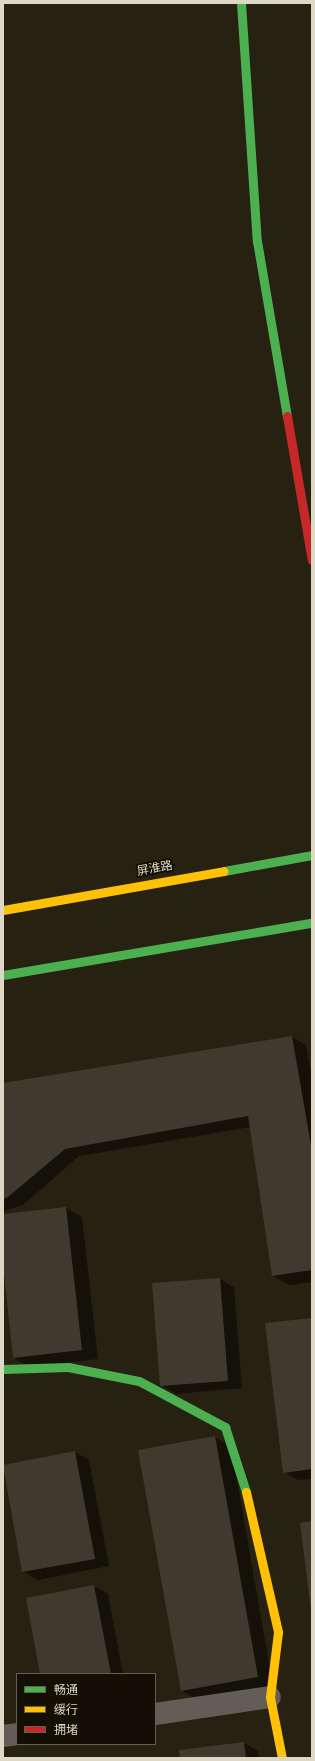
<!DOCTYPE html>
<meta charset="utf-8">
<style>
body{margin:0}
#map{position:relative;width:315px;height:1761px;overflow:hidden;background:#272111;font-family:Overpass,"Noto Sans SC",sans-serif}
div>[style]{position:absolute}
.shadow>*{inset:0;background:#0007}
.building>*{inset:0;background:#3f3a2d}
.street>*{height:22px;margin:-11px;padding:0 11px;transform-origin:11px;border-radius:11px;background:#635d58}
.fast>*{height:9px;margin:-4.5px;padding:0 4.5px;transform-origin:4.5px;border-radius:4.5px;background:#4caf50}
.slow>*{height:9px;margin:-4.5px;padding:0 4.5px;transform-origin:4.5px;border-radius:4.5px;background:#ffc107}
.jam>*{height:9px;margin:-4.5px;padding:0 4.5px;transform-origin:4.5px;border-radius:4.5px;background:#c62828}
span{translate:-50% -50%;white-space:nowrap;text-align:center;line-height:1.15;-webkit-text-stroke:3.5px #140f04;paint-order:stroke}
.street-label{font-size:12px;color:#ddd7c6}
.frame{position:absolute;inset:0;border:4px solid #ddd7c6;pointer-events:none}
.legend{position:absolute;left:16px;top:1673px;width:140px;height:72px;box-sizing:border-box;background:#140f04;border:1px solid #645f52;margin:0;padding:5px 7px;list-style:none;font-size:12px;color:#ddd7c6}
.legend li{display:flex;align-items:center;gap:8px;height:20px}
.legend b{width:20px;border:1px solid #645f52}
</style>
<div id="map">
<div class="shadow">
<i style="clip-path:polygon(292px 1037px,306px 1045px,312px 1077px,312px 1282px,289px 1285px,273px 1276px,251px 1127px,79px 1156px,23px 1205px,3px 1211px,3px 1084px)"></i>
<i style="clip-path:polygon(66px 1208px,82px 1217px,98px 1359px,30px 1367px,14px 1358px,3px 1255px,3px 1215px)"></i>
<i style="clip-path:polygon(220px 1279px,234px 1287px,242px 1388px,176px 1394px,161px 1385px)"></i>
<i style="clip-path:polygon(312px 1319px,312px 1479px,298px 1480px,284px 1472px)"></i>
<i style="clip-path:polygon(215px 1437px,231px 1446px,273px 1686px,198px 1700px,182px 1691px)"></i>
<i style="clip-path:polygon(75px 1452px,89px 1460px,109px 1566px,38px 1580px,23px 1572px)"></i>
<i style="clip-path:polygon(94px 1586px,108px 1594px,123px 1674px,41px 1674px)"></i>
<i style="clip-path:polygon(244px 1743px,258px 1751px,259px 1758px,181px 1758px)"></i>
</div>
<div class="building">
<i style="clip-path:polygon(292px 1036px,312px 1151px,312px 1270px,272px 1276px,248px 1116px,65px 1149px,8px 1197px,3px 1199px,3px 1083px)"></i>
<i style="clip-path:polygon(66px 1207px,82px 1350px,13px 1358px,3px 1264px,3px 1214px)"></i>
<i style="clip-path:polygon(220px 1278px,228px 1381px,160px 1386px,152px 1283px)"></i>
<i style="clip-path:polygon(312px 1318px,312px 1469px,283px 1473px,265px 1323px)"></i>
<i style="clip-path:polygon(215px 1436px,258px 1677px,181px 1691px,138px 1450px)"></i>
<i style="clip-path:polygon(75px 1451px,95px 1559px,22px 1572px,3px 1465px)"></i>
<i style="clip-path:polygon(312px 1521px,312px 1610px,311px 1610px,300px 1523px)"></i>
<i style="clip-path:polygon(94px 1585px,111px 1674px,40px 1674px,26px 1598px)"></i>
<i style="clip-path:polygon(244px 1742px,246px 1758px,180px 1758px,179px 1750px)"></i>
</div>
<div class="street">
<i style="left:155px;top:1714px;width:116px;rotate:-8.4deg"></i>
<i style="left:3px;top:1736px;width:14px;rotate:-8deg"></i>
</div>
<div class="fast">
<i style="left:241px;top:3px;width:239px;rotate:86.2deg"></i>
<i style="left:257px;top:241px;width:178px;rotate:80.3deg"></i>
<i style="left:224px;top:871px;width:89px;rotate:-10.3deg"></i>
<i style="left:3px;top:975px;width:313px;rotate:-9.6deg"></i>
<i style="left:3px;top:1369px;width:65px;rotate:-1.8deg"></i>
<i style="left:68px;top:1367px;width:72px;rotate:11.2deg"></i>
<i style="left:139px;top:1381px;width:98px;rotate:28.1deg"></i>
<i style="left:225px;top:1427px;width:68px;rotate:72.1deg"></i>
</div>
<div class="slow">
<i style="left:3px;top:910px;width:224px;rotate:-10deg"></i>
<i style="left:246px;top:1492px;width:144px;rotate:77.1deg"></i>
<i style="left:278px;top:1632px;width:65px;rotate:97deg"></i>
<i style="left:270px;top:1697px;width:62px;rotate:78.9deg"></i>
</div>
<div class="jam">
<i style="left:287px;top:416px;width:146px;rotate:80.2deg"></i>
</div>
<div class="street-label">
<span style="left:155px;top:870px;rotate:-10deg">屏淮路</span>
</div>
<div class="frame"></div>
<ul class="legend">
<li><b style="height:5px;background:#4caf50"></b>畅通</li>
<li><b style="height:5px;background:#ffc107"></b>缓行</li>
<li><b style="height:5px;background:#c62828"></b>拥堵</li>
</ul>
</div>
